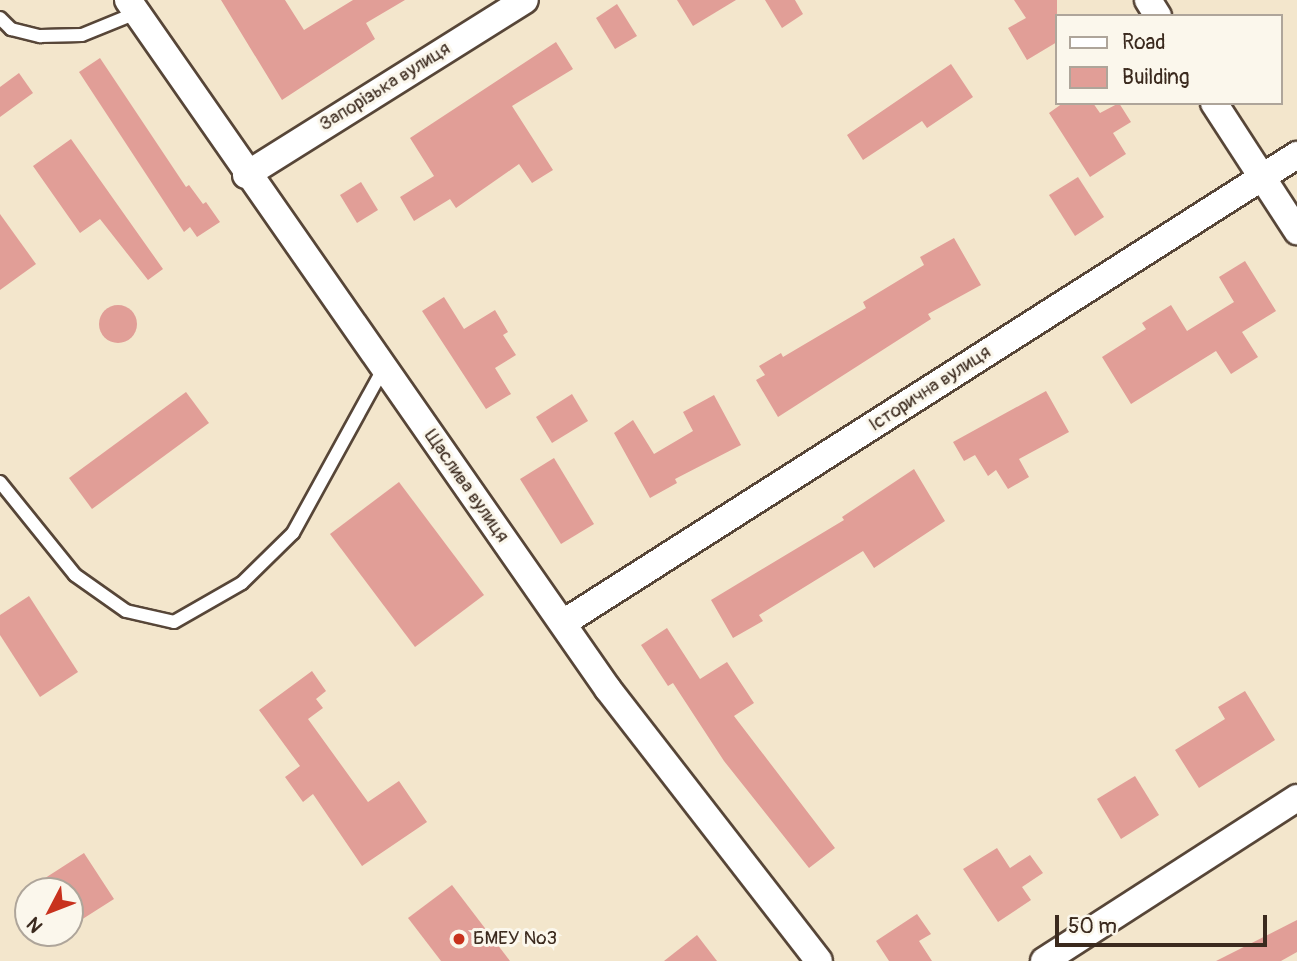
<!DOCTYPE html>
<meta charset="utf-8">
<style>
body{margin:0}
#map{position:relative;width:1297px;height:961px;overflow:hidden;background:#f3e6cc;font-family:Pangolin,sans-serif}
div>[style]{position:absolute}
.building>*{inset:0;background:#e19e97}
.round{border-radius:50%}
.roads{filter:drop-shadow(2px 0 #574638) drop-shadow(-2px 0 #574638) drop-shadow(0 2px #574638) drop-shadow(0 -2px #574638)}
.lane>*{height:12px;margin:-6px;padding:0 6px;transform-origin:6px;border-radius:6px;background:#fff}
.street>*{height:26px;margin:-13px;padding:0 13px;transform-origin:13px;border-radius:13px;background:#fff}
.dots>*{width:19px;height:19px;translate:-50% -50%;box-sizing:border-box;border:4px solid #fbf7ec;border-radius:50%}
span{translate:-50% -50%;white-space:nowrap;text-align:center;line-height:1.15;-webkit-text-stroke:6px #fbf7ec;paint-order:stroke}
.street-label{font-size:19px;color:#3b2a1e}
.poi-label{font-size:19px;color:#3b2a1e}
.left{translate:0 -50%;text-align:left}
.legend{position:absolute;left:1055px;top:14px;width:228px;height:91px;box-sizing:border-box;background:#fbf7ec;border:2px solid #aea59a;margin:0;padding:9px 12px;list-style:none;font-size:21px;color:#3b2a1e}
.legend li{display:flex;align-items:center;gap:14px;height:35px}
.legend b{width:35px;border:2px solid #aea59a}
.north{position:absolute;left:14px;top:877px;width:70px;height:70px;box-sizing:border-box;background:#fbf7ec;border:2px solid #aea59a;border-radius:50%;rotate:228deg;font-size:19px;font-weight:700;line-height:28px;text-align:center;color:#3b2a1e}
.north::after{content:'';display:block;margin:auto;width:24px;height:32px;background:#c8321e;clip-path:polygon(50% 0,100% 100%,50% 72%,0 100%)}
.scale{position:absolute;left:1055px;top:915px;width:212px;height:32px;box-sizing:border-box;border:4px solid #3b2a1e;border-top:0;padding-left:9px;font-size:21px;line-height:24px;white-space:nowrap;color:#3b2a1e;-webkit-text-stroke:5px #fbf7ec;paint-order:stroke}
</style>
<div id="map">
<div class="building">
<i style="clip-path:polygon(221px 0,285px 0,304px 30px,353px 0,405px 0,366px 23px,375px 39px,282px 100px)"></i>
<i style="clip-path:polygon(677px 0,736px 0,693px 26px)"></i>
<i style="clip-path:polygon(765px 0,795px 0,803px 14px,782px 28px)"></i>
<i style="clip-path:polygon(1014px 0,1057px 0,1057px 42px,1027px 60px,1008px 28px,1026px 18px)"></i>
<i style="clip-path:polygon(617px 4px,637px 36px,615px 49px,596px 18px)"></i>
<i style="clip-path:polygon(556px 42px,573px 69px,512px 106px,553px 170px,532px 183px,519px 164px,456px 208px,450px 199px,414px 221px,400px 197px,434px 176px,410px 138px)"></i>
<i style="clip-path:polygon(100px 58px,186px 187px,189px 185px,203px 204px,206px 202px,220px 222px,197px 237px,190px 227px,184px 232px,79px 72px)"></i>
<i style="clip-path:polygon(951px 64px,973px 97px,927px 128px,922px 121px,863px 160px,847px 135px)"></i>
<i style="clip-path:polygon(19px 73px,33px 93px,0 117px,0 87px)"></i>
<i style="clip-path:polygon(1063px 103px,1093px 103px,1100px 113px,1119px 103px,1131px 122px,1113px 133px,1126px 154px,1090px 177px,1049px 113px)"></i>
<i style="clip-path:polygon(71px 139px,163px 269px,148px 280px,100px 219px,80px 233px,33px 166px)"></i>
<i style="clip-path:polygon(1078px 177px,1104px 217px,1075px 236px,1049px 195px)"></i>
<i style="clip-path:polygon(361px 182px,378px 210px,357px 223px,340px 195px)"></i>
<i style="clip-path:polygon(0 214px,36px 264px,0 290px)"></i>
<i style="clip-path:polygon(954px 238px,981px 285px,928px 314px,931px 319px,778px 417px,756px 380px,765px 375px,759px 366px,781px 353px,783px 357px,866px 308px,863px 302px,924px 265px,920px 257px)"></i>
<i style="clip-path:polygon(1245px 261px,1276px 311px,1242px 332px,1258px 357px,1231px 374px,1216px 351px,1131px 404px,1102px 357px,1146px 329px,1142px 323px,1171px 305px,1187px 331px,1234px 302px,1219px 277px)"></i>
<i style="clip-path:polygon(444px 297px,464px 329px,495px 310px,508px 332px,503px 335px,516px 355px,495px 368px,511px 394px,486px 409px,422px 311px)"></i>
<i class="round" style="left:99px;top:305px;width:38px;height:38px"></i>
<i style="clip-path:polygon(1046px 391px,1069px 432px,1019px 459px,1029px 477px,1008px 489px,996px 470px,988px 476px,975px 455px,964px 461px,953px 442px)"></i>
<i style="clip-path:polygon(186px 392px,209px 423px,92px 509px,69px 478px)"></i>
<i style="clip-path:polygon(572px 394px,588px 421px,552px 443px,536px 417px)"></i>
<i style="clip-path:polygon(714px 395px,741px 445px,675px 479px,677px 483px,650px 498px,614px 433px,633px 420px,654px 454px,693px 431px,683px 412px)"></i>
<i style="clip-path:polygon(554px 458px,594px 524px,561px 544px,520px 479px)"></i>
<i style="clip-path:polygon(914px 469px,945px 521px,874px 568px,863px 551px,759px 615px,763px 621px,733px 638px,711px 600px,844px 520px,842px 517px)"></i>
<i style="clip-path:polygon(399px 482px,484px 595px,415px 647px,330px 534px)"></i>
<i style="clip-path:polygon(29px 596px,78px 672px,40px 697px,0 635px,0 615px)"></i>
<i style="clip-path:polygon(667px 628px,700px 679px,727px 662px,754px 703px,734px 716px,835px 848px,809px 868px,724px 761px,673px 683px,668px 686px,641px 645px)"></i>
<i style="clip-path:polygon(312px 671px,326px 691px,316px 699px,323px 708px,308px 719px,368px 802px,399px 781px,427px 822px,362px 866px,313px 794px,303px 802px,285px 777px,300px 766px,259px 710px)"></i>
<i style="clip-path:polygon(1245px 691px,1275px 740px,1199px 788px,1175px 750px,1225px 719px,1218px 707px)"></i>
<i style="clip-path:polygon(1135px 776px,1159px 815px,1121px 839px,1097px 799px)"></i>
<i style="clip-path:polygon(997px 848px,1010px 868px,1030px 855px,1043px 873px,1022px 887px,1031px 900px,998px 922px,963px 869px)"></i>
<i style="clip-path:polygon(84px 853px,114px 899px,70px 927px,70px 891px,25px 891px)"></i>
<i style="clip-path:polygon(452px 885px,510px 961px,441px 961px,408px 918px)"></i>
<i style="clip-path:polygon(917px 914px,931px 934px,919px 941px,932px 961px,889px 961px,876px 941px)"></i>
<i style="clip-path:polygon(1297px 920px,1297px 952px,1281px 961px,1216px 961px)"></i>
<i style="clip-path:polygon(697px 935px,717px 961px,664px 961px)"></i>
</div>
<div class="roads">
<div class="lane">
<i style="left:0;top:18px;width:16px;rotate:45deg"></i>
<i style="left:11px;top:29px;width:30px;rotate:14deg"></i>
<i style="left:40px;top:36px;width:42px;rotate:-1.4deg"></i>
<i style="left:82px;top:35px;width:58px;rotate:-22.2deg"></i>
<i style="left:0;top:482px;width:119px;rotate:51.1deg"></i>
<i style="left:75px;top:575px;width:62px;rotate:35.2deg"></i>
<i style="left:126px;top:611px;width:49px;rotate:12.9deg"></i>
<i style="left:174px;top:622px;width:78px;rotate:-29.8deg"></i>
<i style="left:242px;top:583px;width:71px;rotate:-44.4deg"></i>
<i style="left:293px;top:533px;width:187px;rotate:-61.2deg"></i>
</div>
<div class="street">
<i style="left:128px;top:0;width:840px;rotate:55.14deg"></i>
<i style="left:608px;top:689px;width:344px;rotate:52.2deg"></i>
<i style="left:1148px;top:0;width:19px;rotate:58deg"></i>
<i style="left:1214px;top:103px;width:153px;rotate:57deg"></i>
<i style="left:246px;top:175px;width:329px;rotate:-32.1deg"></i>
<i style="left:563px;top:623px;width:871px;rotate:-32.52deg"></i>
<i style="left:1044px;top:961px;width:301px;rotate:-32.8deg"></i>
</div>
</div>
<div class="dots">
<i style="left:459px;top:939px;background:#c8321e"></i>
</div>
<div class="street-label">
<span style="left:385px;top:87px;rotate:-32deg">Запорізька вулиця</span>
<span style="left:930px;top:389px;rotate:-33deg">Історична вулиця</span>
<span style="left:466px;top:486px;rotate:55deg">Щаслива вулиця</span>
</div>
<div class="poi-label">
<span class="left" style="left:473px;top:939px">БМЕУ №3</span>
</div>
<ul class="legend">
<li><b style="height:9px;background:#fff"></b>Road</li>
<li><b style="height:19px;background:#e19e97"></b>Building</li>
</ul>
<div class="north">N</div>
<div class="scale">50 m</div>
</div>
